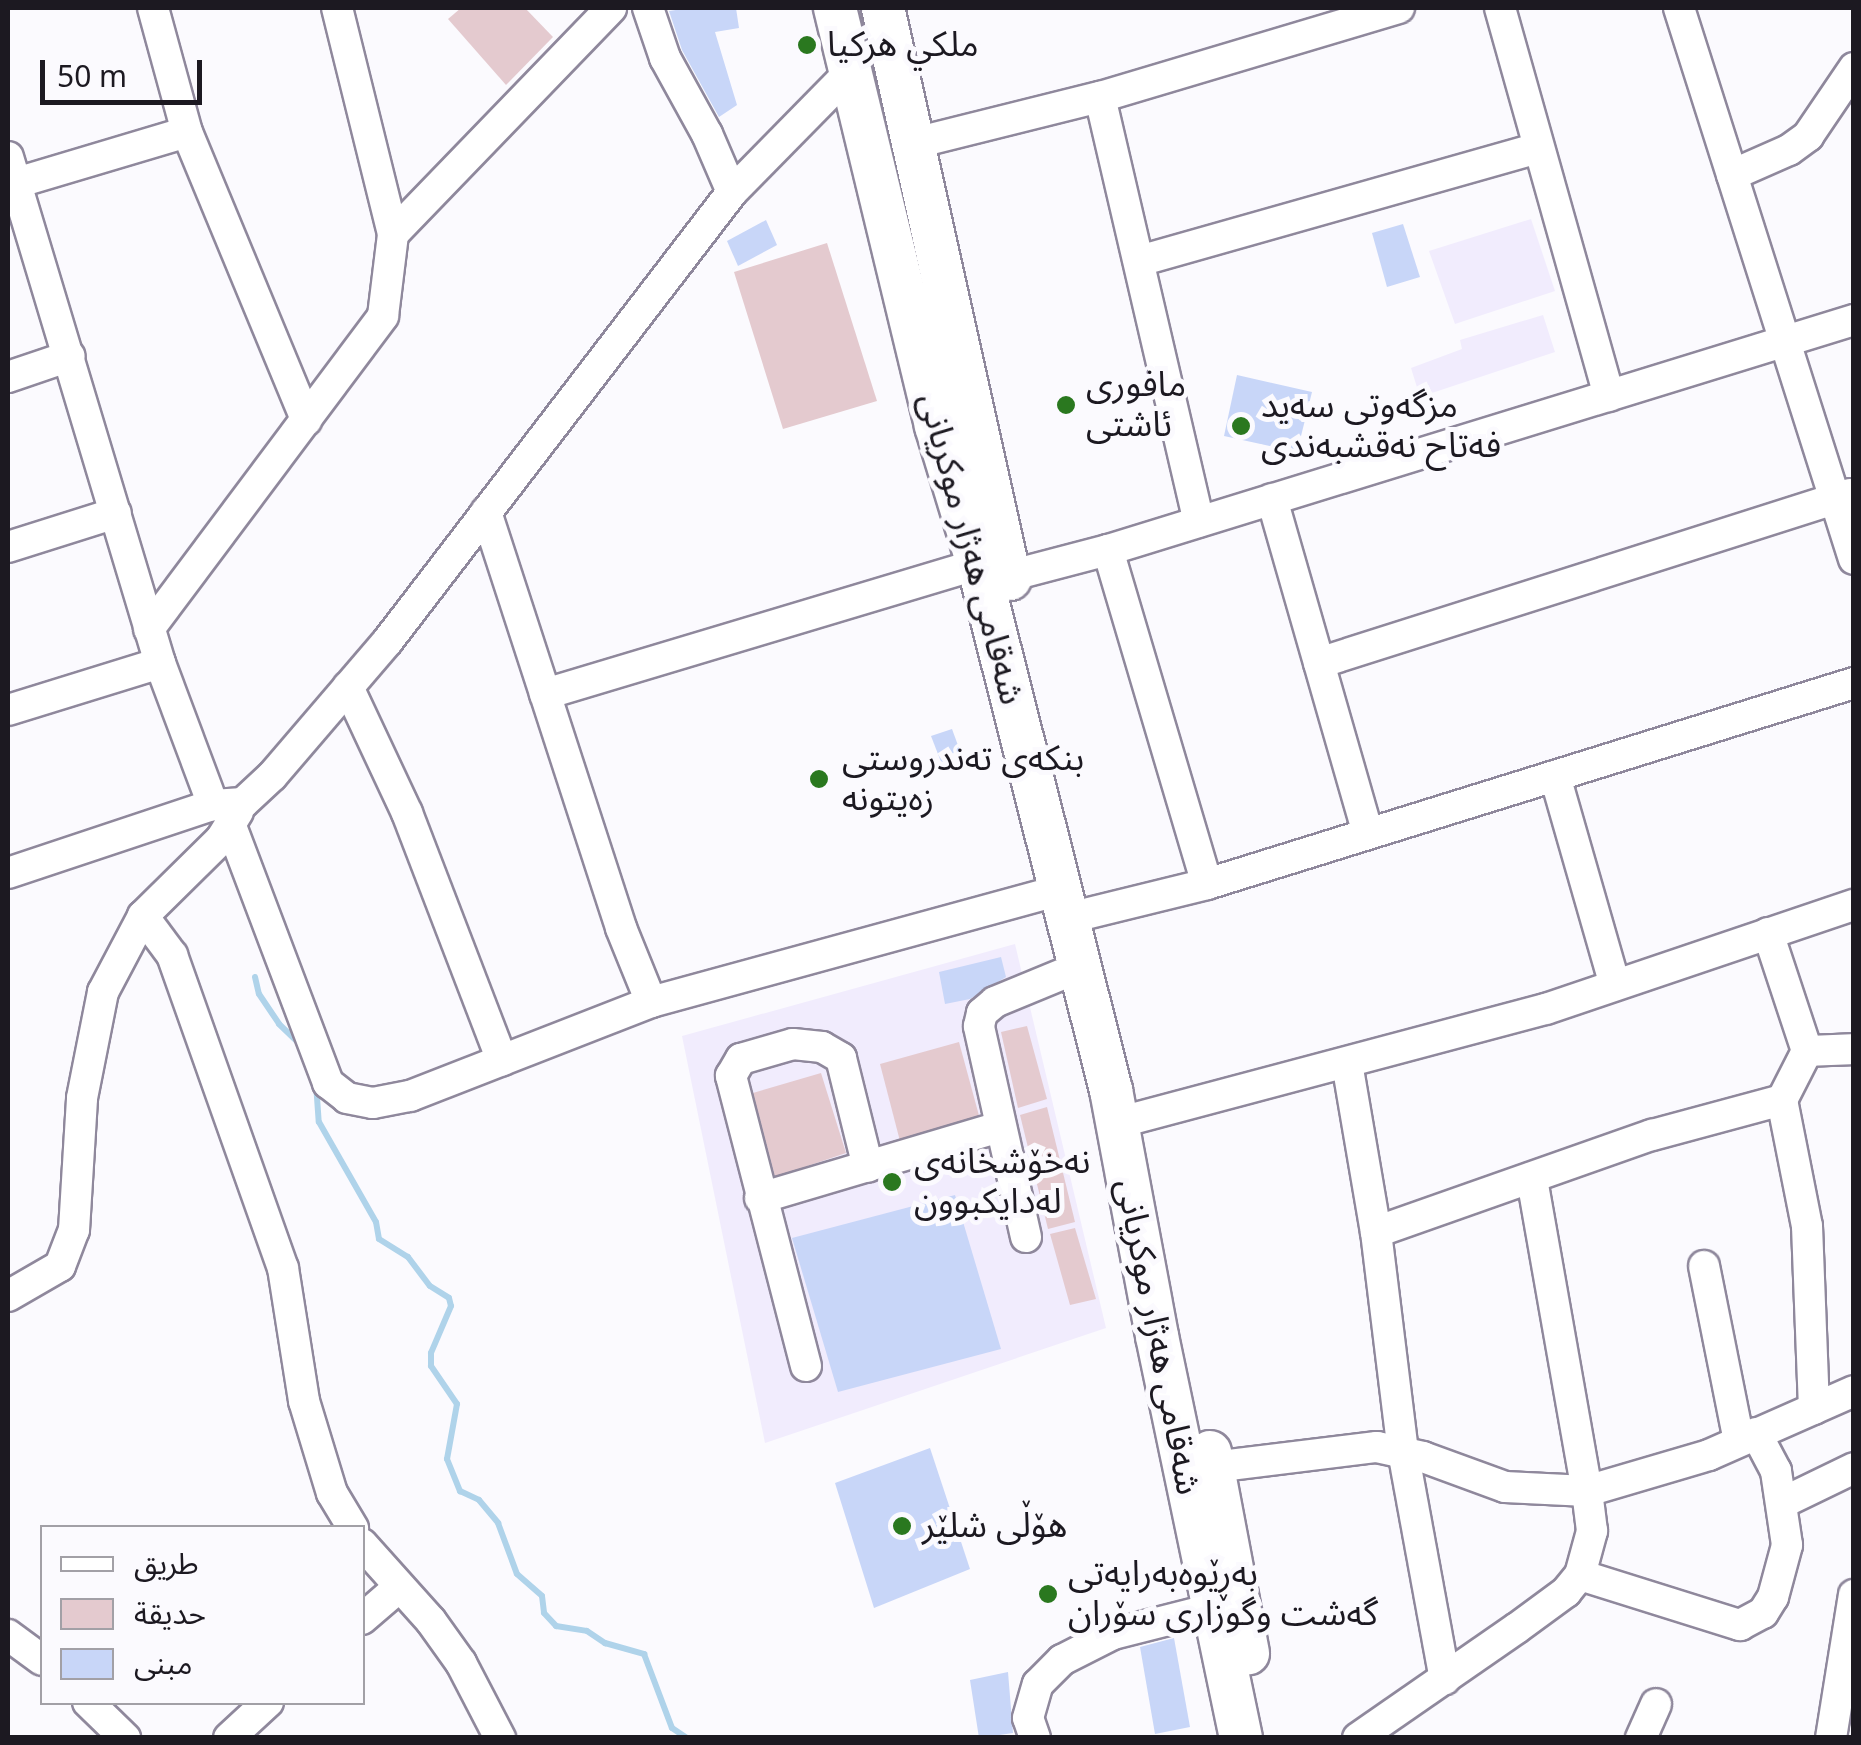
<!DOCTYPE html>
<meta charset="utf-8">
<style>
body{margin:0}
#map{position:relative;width:1861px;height:1745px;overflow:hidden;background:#fbfafe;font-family:Georgia,"Noto Sans Arabic",serif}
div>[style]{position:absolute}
.built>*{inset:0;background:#f1ecfd}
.green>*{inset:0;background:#e4cacf}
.stream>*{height:6px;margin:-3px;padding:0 3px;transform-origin:3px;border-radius:3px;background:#afd3ea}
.building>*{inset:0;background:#c8d6f8}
.roads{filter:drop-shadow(2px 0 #8f889c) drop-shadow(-2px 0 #8f889c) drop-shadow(0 2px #8f889c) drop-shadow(0 -2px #8f889c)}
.minor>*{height:30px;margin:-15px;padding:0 15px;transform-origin:15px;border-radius:15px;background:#fff}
.highway>*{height:42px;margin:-21px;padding:0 21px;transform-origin:21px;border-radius:21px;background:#fff}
.dots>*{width:28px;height:28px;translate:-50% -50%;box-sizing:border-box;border:5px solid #fbfafe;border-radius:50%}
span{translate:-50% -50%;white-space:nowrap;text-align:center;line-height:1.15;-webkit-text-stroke:10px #fbfafe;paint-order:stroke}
.poi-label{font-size:35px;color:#1c1921}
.left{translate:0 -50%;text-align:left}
.street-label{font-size:35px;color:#1c1921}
.frame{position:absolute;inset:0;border:10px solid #1c1921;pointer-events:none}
.legend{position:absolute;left:40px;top:1525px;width:325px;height:180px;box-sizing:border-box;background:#fbfafe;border:2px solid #a2a0a6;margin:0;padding:12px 18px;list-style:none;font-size:30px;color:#1c1921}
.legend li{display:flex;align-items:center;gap:20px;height:50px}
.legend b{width:50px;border:2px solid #a2a0a6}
.scale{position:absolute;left:40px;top:60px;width:162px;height:45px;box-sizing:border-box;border:5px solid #1c1921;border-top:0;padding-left:12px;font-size:30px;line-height:35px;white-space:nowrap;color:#1c1921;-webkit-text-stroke:8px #fbfafe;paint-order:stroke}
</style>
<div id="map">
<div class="built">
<i style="clip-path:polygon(1531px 219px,1555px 291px,1455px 324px,1429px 251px)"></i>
<i style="clip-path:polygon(1543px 315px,1555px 352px,1420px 397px,1411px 368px,1462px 349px,1460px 340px)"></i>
<i style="clip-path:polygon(1015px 944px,1106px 1328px,765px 1443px,682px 1036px)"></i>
</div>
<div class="green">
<i style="clip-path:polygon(461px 8px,525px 8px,553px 37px,506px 85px,448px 19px)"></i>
<i style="clip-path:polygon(827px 243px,877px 401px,783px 429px,734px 272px)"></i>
<i style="clip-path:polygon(1027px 1026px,1047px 1099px,1018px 1108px,1001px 1032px)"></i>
<i style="clip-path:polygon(959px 1042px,981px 1123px,901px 1145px,880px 1064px)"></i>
<i style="clip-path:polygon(821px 1073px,846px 1153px,775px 1177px,753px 1093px)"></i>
<i style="clip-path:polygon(1047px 1107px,1075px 1222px,1048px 1229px,1020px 1115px)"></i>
<i style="clip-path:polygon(1075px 1228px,1096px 1299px,1070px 1305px,1050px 1234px)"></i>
</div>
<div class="stream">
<i style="left:255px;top:977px;width:17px;rotate:77deg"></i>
<i style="left:259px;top:994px;width:36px;rotate:56deg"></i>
<i style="left:279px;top:1024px;width:30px;rotate:44deg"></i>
<i style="left:316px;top:1083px;width:39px;rotate:86deg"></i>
<i style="left:319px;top:1122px;width:115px;rotate:60.3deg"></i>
<i style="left:376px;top:1222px;width:17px;rotate:80deg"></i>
<i style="left:379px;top:1239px;width:34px;rotate:32deg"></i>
<i style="left:408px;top:1257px;width:36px;rotate:53deg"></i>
<i style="left:430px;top:1286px;width:22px;rotate:32deg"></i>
<i style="left:449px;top:1298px;width:8px;rotate:76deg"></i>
<i style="left:451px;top:1306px;width:51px;rotate:113.1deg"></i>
<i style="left:431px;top:1353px;width:13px;rotate:90deg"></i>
<i style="left:431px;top:1366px;width:46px;rotate:55.6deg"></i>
<i style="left:457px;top:1404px;width:56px;rotate:100.3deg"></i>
<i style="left:447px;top:1459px;width:35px;rotate:68deg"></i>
<i style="left:460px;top:1491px;width:21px;rotate:25deg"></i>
<i style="left:479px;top:1500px;width:30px;rotate:50deg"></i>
<i style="left:498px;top:1523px;width:54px;rotate:69.6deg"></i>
<i style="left:517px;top:1574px;width:33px;rotate:41deg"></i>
<i style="left:542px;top:1596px;width:17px;rotate:83deg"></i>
<i style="left:544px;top:1613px;width:18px;rotate:47deg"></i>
<i style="left:556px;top:1626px;width:31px;rotate:9deg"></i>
<i style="left:587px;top:1631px;width:22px;rotate:34deg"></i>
<i style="left:605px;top:1643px;width:41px;rotate:15.8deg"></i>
<i style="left:644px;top:1654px;width:79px;rotate:69.3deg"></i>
<i style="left:672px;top:1728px;width:18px;rotate:34deg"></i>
</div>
<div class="building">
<i style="clip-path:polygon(689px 8px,736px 8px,739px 28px,715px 32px,737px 105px,719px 117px,682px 50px,669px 11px)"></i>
<i style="clip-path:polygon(766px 220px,777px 245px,738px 266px,727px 241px)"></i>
<i style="clip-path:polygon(1403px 224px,1420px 277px,1387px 287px,1372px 233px)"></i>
<i style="clip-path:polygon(1237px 375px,1312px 392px,1297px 452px,1224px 436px)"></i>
<i style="clip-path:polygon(952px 729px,963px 759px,943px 767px,931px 736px)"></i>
<i style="clip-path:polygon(1001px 957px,1006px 977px,970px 999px,945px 1004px,939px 972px)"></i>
<i style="clip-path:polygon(955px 1195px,1001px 1349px,838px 1392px,792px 1238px)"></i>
<i style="clip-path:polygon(930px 1448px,970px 1569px,874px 1608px,835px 1483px)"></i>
<i style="clip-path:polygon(1174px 1638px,1190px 1727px,1155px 1734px,1140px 1647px)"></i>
<i style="clip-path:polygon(1008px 1672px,1013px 1733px,979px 1738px,970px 1680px)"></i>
</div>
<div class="roads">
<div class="minor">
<i style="left:153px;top:8px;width:129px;rotate:74.7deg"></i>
<i style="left:187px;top:132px;width:312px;rotate:67.5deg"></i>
<i style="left:648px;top:8px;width:53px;rotate:71.2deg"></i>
<i style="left:665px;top:58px;width:87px;rotate:61.1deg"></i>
<i style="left:707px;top:134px;width:63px;rotate:66.7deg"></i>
<i style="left:1500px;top:8px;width:403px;rotate:74.3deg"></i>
<i style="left:1679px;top:8px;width:578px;rotate:72.38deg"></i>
<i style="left:1100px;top:97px;width:436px;rotate:76.9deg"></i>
<i style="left:915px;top:143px;width:191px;rotate:-14deg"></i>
<i style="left:1100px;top:97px;width:312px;rotate:-16.6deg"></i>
<i style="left:8px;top:157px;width:528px;rotate:73.28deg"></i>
<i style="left:160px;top:663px;width:152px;rotate:69.5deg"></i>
<i style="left:1732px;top:175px;width:62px;rotate:-23.7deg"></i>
<i style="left:1789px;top:150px;width:24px;rotate:-36deg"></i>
<i style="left:1808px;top:136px;width:82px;rotate:-55.9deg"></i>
<i style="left:16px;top:183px;width:178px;rotate:-16.6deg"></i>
<i style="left:393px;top:234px;width:314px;rotate:-46deg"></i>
<i style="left:1139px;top:261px;width:415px;rotate:-15.8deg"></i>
<i style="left:8px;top:377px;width:65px;rotate:-18.7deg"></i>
<i style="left:1272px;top:499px;width:348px;rotate:74deg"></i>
<i style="left:486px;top:512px;width:437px;rotate:72deg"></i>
<i style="left:621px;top:928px;width:80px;rotate:67.9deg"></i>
<i style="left:651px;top:1002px;width:424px;rotate:-15.3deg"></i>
<i style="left:8px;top:547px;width:113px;rotate:-17.5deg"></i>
<i style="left:1108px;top:550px;width:348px;rotate:73.5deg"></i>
<i style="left:1009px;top:576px;width:102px;rotate:-14.7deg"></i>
<i style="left:1108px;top:550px;width:781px;rotate:-17.14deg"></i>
<i style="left:149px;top:629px;width:391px;rotate:-53.2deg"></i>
<i style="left:383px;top:316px;width:83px;rotate:-83deg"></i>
<i style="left:393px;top:234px;width:233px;rotate:-103.9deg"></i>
<i style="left:1319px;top:663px;width:557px;rotate:-17.65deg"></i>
<i style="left:348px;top:687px;width:139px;rotate:64.9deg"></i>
<i style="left:407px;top:813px;width:265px;rotate:69deg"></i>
<i style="left:545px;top:694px;width:452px;rotate:-16.7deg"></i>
<i style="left:8px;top:710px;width:159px;rotate:-17.2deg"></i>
<i style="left:1555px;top:776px;width:217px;rotate:74deg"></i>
<i style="left:231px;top:826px;width:275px;rotate:69.3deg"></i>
<i style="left:328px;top:1083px;width:24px;rotate:38deg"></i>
<i style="left:347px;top:1098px;width:26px;rotate:11deg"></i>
<i style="left:373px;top:1103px;width:38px;rotate:-11deg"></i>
<i style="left:410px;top:1096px;width:259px;rotate:-21.3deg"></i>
<i style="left:8px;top:873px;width:216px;rotate:-18.4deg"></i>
<i style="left:213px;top:805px;width:30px;rotate:-4deg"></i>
<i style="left:243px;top:803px;width:40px;rotate:-43deg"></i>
<i style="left:272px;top:776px;width:177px;rotate:-49.4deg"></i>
<i style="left:387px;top:642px;width:567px;rotate:-52.52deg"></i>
<i style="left:732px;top:192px;width:165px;rotate:-45.5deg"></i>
<i style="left:1089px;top:913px;width:122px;rotate:-13.8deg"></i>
<i style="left:1207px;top:884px;width:678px;rotate:-17.26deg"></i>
<i style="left:143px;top:916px;width:49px;rotate:53.4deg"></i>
<i style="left:172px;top:955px;width:332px;rotate:70.5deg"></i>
<i style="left:283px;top:1268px;width:135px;rotate:81deg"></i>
<i style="left:304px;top:1401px;width:96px;rotate:73.1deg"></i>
<i style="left:332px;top:1493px;width:41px;rotate:59deg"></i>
<i style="left:1768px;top:933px;width:124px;rotate:71.7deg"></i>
<i style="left:1807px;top:1051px;width:55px;rotate:117deg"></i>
<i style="left:1782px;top:1100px;width:128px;rotate:78.8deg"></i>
<i style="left:1807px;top:1226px;width:183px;rotate:87.8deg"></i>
<i style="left:1807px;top:1051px;width:47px;rotate:-2.4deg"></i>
<i style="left:1347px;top:1063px;width:171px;rotate:80.3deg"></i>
<i style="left:1376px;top:1232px;width:221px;rotate:83deg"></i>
<i style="left:1403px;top:1451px;width:232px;rotate:79.6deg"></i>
<i style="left:1136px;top:1118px;width:424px;rotate:-14.9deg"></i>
<i style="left:1546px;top:1009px;width:325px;rotate:-18.7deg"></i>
<i style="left:760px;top:1198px;width:250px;rotate:-16.5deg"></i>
<i style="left:1376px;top:1232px;width:293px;rotate:-19.4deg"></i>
<i style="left:1652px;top:1135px;width:135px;rotate:-15.1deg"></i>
<i style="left:1026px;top:1237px;width:216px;rotate:-102.6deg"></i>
<i style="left:979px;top:1026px;width:13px;rotate:-77deg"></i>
<i style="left:982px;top:1013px;width:17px;rotate:-40deg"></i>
<i style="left:995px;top:1002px;width:92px;rotate:-22.4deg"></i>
<i style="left:1704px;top:1266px;width:178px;rotate:78.7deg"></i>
<i style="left:8px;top:1296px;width:60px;rotate:-30deg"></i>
<i style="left:60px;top:1266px;width:39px;rotate:-69deg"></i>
<i style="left:74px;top:1230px;width:132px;rotate:-86.5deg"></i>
<i style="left:82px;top:1098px;width:108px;rotate:-78.8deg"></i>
<i style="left:103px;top:992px;width:86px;rotate:-62.2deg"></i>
<i style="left:143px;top:916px;width:110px;rotate:-44.6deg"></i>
<i style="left:221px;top:839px;width:32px;rotate:-58deg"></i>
<i style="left:806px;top:1366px;width:300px;rotate:-104.5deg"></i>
<i style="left:731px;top:1076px;width:20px;rotate:-60deg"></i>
<i style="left:741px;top:1059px;width:54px;rotate:-16.1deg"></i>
<i style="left:793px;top:1044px;width:29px;rotate:6deg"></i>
<i style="left:822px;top:1047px;width:22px;rotate:30deg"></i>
<i style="left:841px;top:1058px;width:112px;rotate:76.1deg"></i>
<i style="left:1213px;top:1467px;width:165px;rotate:-7deg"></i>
<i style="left:1377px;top:1447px;width:47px;rotate:12.3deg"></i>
<i style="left:1423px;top:1457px;width:87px;rotate:20.1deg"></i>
<i style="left:1505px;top:1487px;width:82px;rotate:2.8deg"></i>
<i style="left:1587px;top:1491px;width:127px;rotate:-16.4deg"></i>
<i style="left:1709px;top:1455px;width:158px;rotate:-23.8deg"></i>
<i style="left:1784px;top:1502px;width:78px;rotate:-25.9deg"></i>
<i style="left:362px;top:1544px;width:103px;rotate:48.1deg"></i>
<i style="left:431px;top:1621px;width:52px;rotate:54.5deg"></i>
<i style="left:461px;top:1663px;width:85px;rotate:62.5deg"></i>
<i style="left:1580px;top:1575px;width:168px;rotate:17.4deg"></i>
<i style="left:1740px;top:1625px;width:26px;rotate:-28deg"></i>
<i style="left:1763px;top:1613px;width:19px;rotate:-58deg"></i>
<i style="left:1773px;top:1597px;width:54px;rotate:-74.9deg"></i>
<i style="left:1787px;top:1545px;width:75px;rotate:-98.5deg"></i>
<i style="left:1776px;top:1471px;width:43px;rotate:-117.8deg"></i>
<i style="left:362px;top:1619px;width:48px;rotate:-40.7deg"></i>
<i style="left:8px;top:1635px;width:42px;rotate:36.3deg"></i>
<i style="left:88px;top:1702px;width:52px;rotate:44.2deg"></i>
<i style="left:229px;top:1738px;width:53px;rotate:-42.7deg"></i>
<i style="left:1035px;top:1738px;width:21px;rotate:-109deg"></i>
<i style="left:1028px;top:1718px;width:35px;rotate:-74deg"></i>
<i style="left:1038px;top:1684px;width:34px;rotate:-45deg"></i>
<i style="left:1062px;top:1660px;width:57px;rotate:-27deg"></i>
<i style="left:1113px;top:1634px;width:102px;rotate:-14.2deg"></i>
<i style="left:1358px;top:1738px;width:193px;rotate:-34.7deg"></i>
<i style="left:1517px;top:1628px;width:61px;rotate:-36.3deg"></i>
<i style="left:1566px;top:1592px;width:22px;rotate:-51deg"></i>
<i style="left:1580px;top:1575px;width:46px;rotate:-74.7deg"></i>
<i style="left:1592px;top:1531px;width:40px;rotate:-97.1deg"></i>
<i style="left:1587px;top:1491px;width:318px;rotate:-100deg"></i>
<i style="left:1641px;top:1738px;width:37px;rotate:-66deg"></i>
<i style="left:1831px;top:1738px;width:145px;rotate:-80.9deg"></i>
</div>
<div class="highway">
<i style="left:835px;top:8px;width:430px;rotate:76.4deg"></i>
<i style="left:936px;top:426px;width:144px;rotate:73.1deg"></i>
<i style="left:978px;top:564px;width:543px;rotate:75.81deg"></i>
<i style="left:1111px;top:1090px;width:250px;rotate:79.4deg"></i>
<i style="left:1157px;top:1336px;width:411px;rotate:78.2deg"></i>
<i style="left:883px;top:8px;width:585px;rotate:77.46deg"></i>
<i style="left:1210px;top:1452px;width:205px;rotate:79.3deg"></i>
</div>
</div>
<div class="dots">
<i style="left:807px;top:45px;background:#2a781f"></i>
<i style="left:1066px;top:405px;background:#2a781f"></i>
<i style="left:1241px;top:426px;background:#2a781f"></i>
<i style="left:819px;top:779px;background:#2a781f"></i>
<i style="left:892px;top:1182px;background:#2a781f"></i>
<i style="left:902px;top:1526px;background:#2a781f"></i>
<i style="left:1048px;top:1594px;background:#2a781f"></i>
</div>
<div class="poi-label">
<span class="left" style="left:827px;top:45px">ملكي هركيا</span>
<span class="left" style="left:1086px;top:405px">مافوری<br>ئاشتی</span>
<span class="left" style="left:1261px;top:426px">مزگەوتی سەید<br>فەتاح نەقشبەندی</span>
<span class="left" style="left:842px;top:779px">بنکەی تەندروستی<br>زەیتونە</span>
<span class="left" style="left:914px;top:1182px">نەخۆشخانەی<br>لەدایکبوون</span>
<span class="left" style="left:922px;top:1526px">هۆڵی شلێر</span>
<span class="left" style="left:1068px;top:1594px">بەڕێوەبەرایەتی<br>گەشت وگوزاری سۆران</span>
</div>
<div class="street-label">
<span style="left:971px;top:549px;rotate:75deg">شەقامی ھەژار موکریانی</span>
<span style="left:1158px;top:1337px;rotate:79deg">شەقامی ھەژار موکریانی</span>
</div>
<div class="frame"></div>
<ul class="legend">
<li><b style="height:12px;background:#fff"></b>طريق</li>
<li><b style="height:28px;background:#e4cacf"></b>حديقة</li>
<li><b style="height:28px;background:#c8d6f8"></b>مبنى</li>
</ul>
<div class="scale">50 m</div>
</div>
